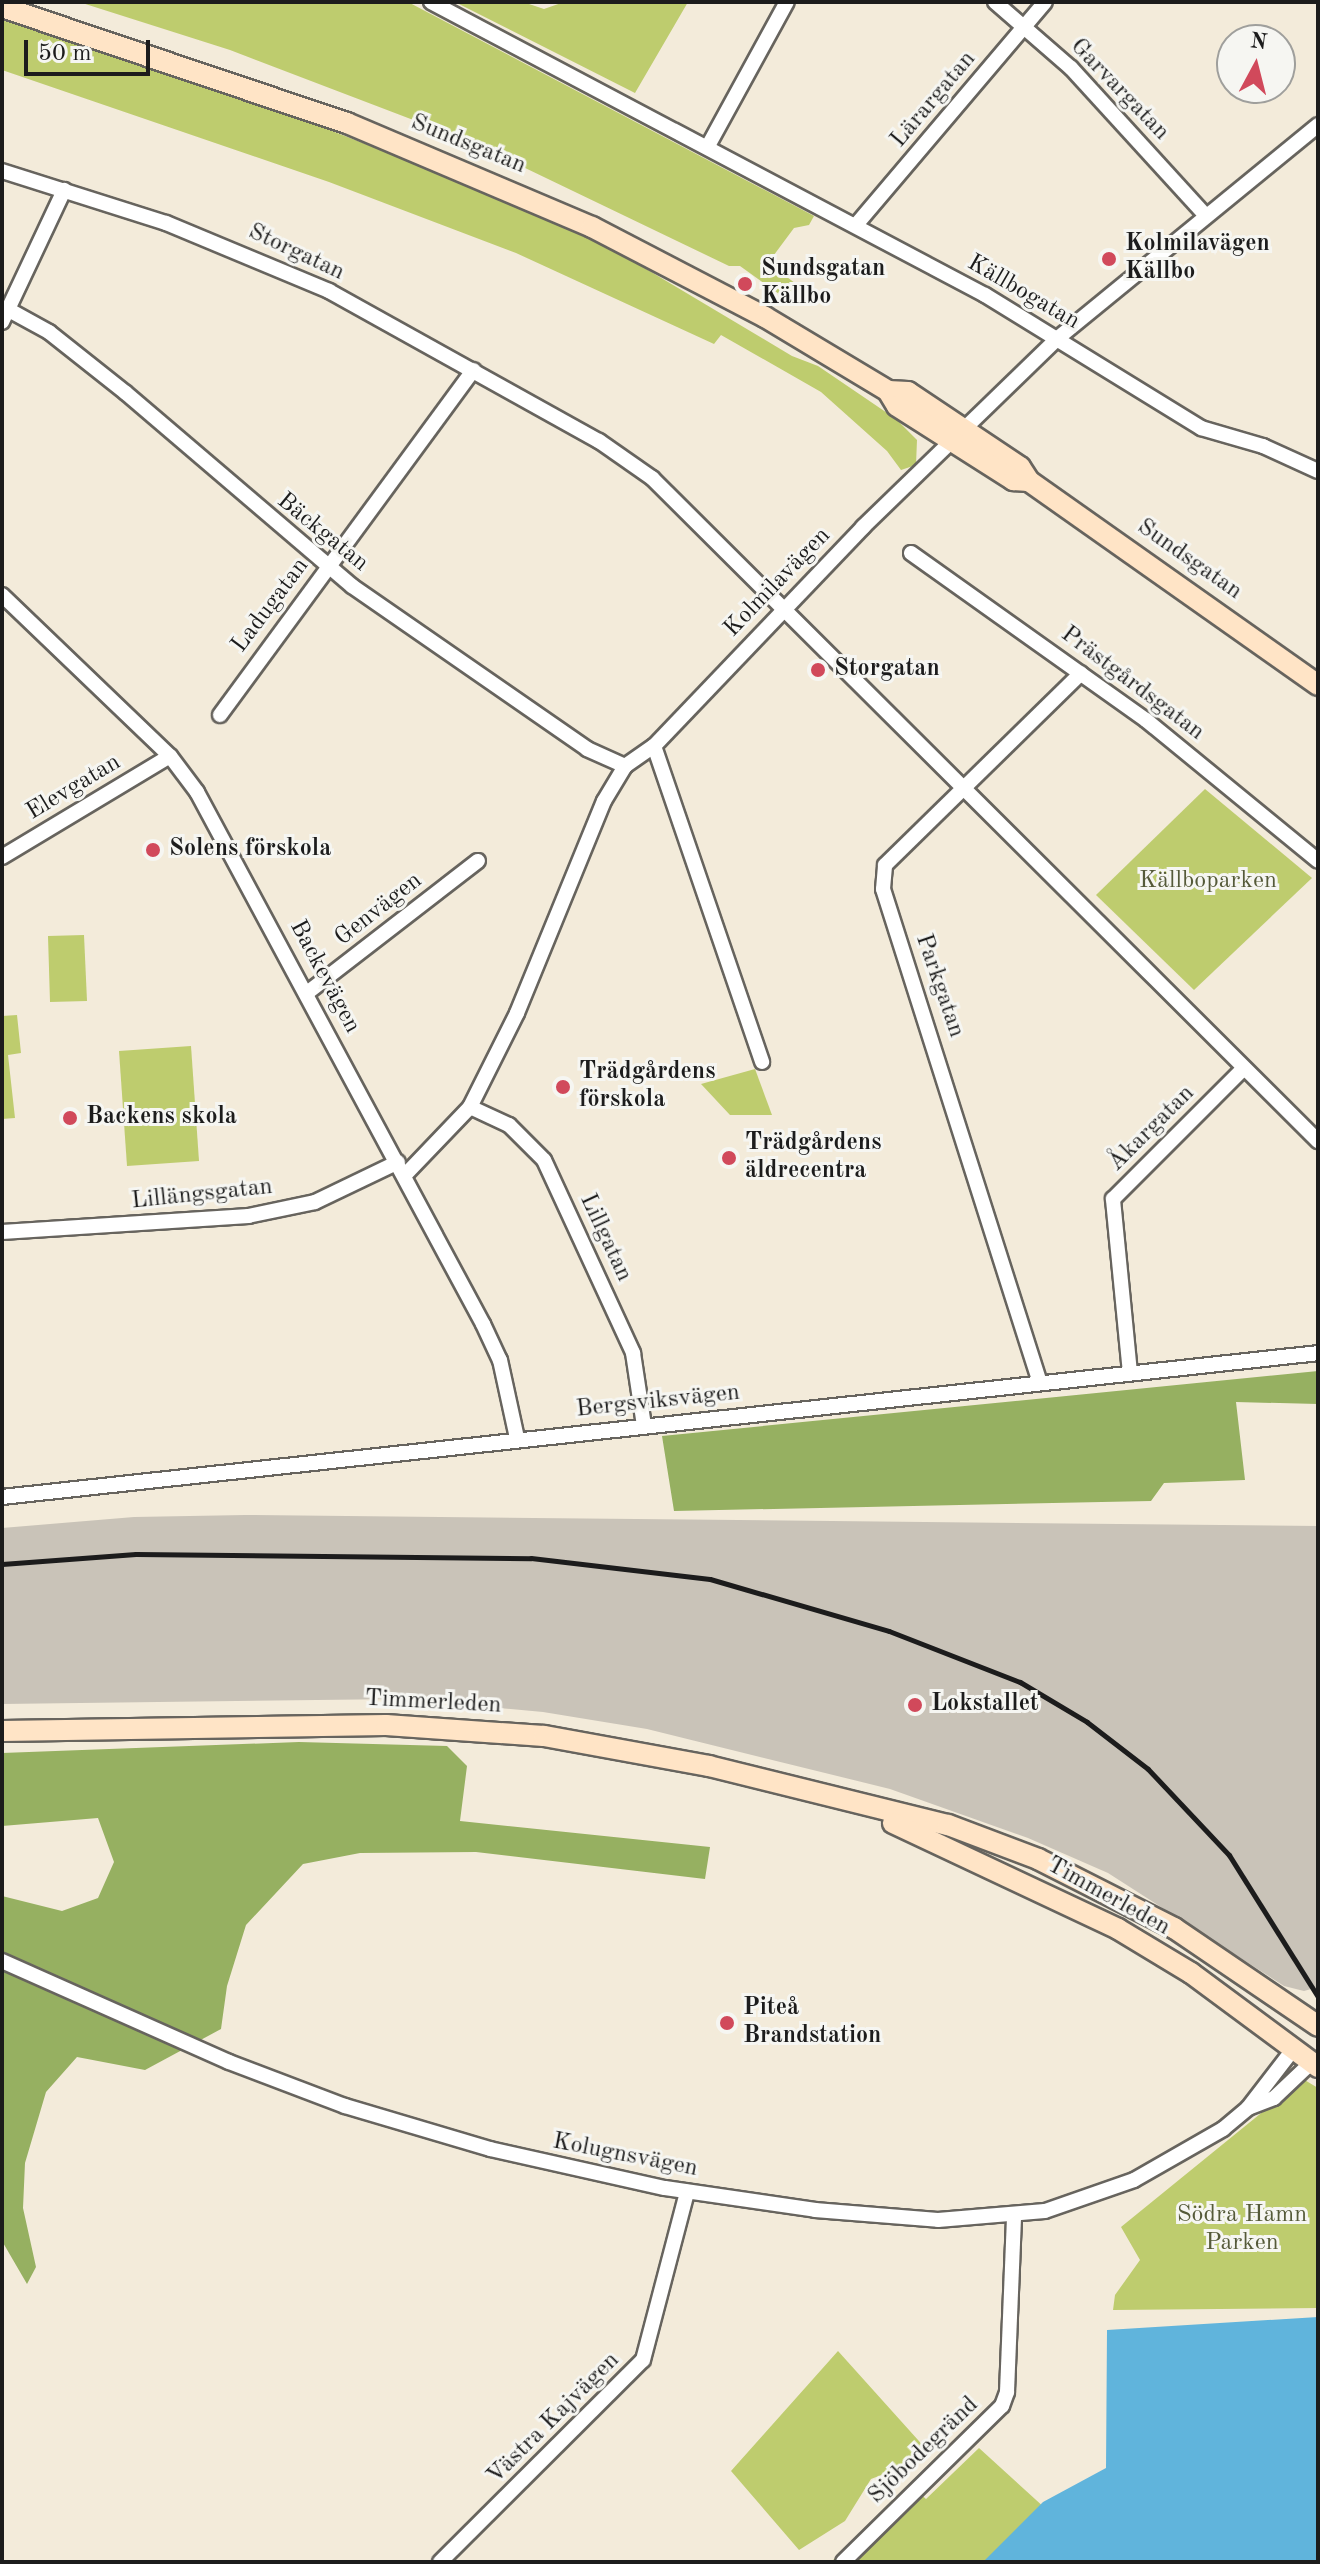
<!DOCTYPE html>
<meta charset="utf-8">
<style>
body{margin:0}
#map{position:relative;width:1320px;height:2564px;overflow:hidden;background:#f3ebda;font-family:"Old Standard TT",serif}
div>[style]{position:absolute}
.industrial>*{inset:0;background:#c9c3b8}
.green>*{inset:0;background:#becc6e}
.forest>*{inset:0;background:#96b061}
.water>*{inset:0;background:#60b4dc}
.roads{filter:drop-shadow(2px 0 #67645e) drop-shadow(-2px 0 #67645e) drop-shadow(0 2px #67645e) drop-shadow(0 -2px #67645e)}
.street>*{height:14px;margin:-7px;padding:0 7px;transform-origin:7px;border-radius:7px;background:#fff}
.secondary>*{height:20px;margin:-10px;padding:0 10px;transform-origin:10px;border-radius:10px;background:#ffe4c6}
.rail>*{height:5px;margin:-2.5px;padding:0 2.5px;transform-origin:2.5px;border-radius:2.5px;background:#1c1c1c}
.dots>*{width:22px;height:22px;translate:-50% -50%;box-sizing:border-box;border:4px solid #f6f6f2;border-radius:50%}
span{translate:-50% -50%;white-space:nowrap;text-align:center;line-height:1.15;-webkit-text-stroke:6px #f6f6f2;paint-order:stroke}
.street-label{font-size:24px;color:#1c1c1c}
.poi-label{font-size:24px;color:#1c1c1c;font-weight:700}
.left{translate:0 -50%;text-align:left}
.park-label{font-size:24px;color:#555a39}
.frame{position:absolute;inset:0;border:4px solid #1c1c1c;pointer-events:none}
.north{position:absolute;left:1216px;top:24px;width:80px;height:80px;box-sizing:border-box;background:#f6f6f2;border:2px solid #9f9f9c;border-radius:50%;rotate:7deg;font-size:22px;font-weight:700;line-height:32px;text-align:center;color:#1c1c1c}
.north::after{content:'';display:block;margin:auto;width:28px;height:36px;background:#d1495b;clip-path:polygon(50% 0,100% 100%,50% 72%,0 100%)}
.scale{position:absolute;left:24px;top:40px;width:126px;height:36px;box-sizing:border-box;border:4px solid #1c1c1c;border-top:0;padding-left:10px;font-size:24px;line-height:28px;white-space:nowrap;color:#1c1c1c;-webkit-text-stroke:6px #f6f6f2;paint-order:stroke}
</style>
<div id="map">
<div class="industrial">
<i style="clip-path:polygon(245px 1515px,1318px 1526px,1318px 1987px,1304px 1991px,1284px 1986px,1108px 1873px,1028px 1838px,890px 1789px,647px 1729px,543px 1712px,400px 1699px,2px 1704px,2px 1528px,134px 1517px)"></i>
</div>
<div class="green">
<i style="clip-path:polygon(79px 2px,408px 2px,814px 216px,809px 225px,794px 228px,768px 263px,803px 289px,796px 306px,740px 266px,729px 266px,471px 142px,230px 50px)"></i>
<i style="clip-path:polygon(455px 2px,523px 2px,544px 9px,564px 2px,688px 2px,635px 93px)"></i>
<i style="clip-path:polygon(2px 20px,268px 106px,450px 177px,616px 251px,792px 356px,818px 366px,896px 419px,917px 440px,916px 465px,901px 470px,887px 451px,821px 392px,721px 335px,714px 344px,516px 253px,329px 182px,2px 70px)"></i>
<i style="clip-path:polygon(1205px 789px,1312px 878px,1194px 990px,1096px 895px)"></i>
<i style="clip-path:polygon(84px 935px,87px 1001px,50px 1002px,48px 936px)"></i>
<i style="clip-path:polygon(17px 1015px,21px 1053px,8px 1055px,15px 1118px,2px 1119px,2px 1016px)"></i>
<i style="clip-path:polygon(191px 1046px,199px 1161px,127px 1166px,119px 1051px)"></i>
<i style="clip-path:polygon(755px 1069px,772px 1115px,730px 1115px,701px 1084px)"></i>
<i style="clip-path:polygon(1303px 2079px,1318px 2088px,1318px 2308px,1113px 2310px,1115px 2295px,1140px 2260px,1121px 2227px)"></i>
<i style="clip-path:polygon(838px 2351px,927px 2450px,905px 2466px,871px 2479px,845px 2521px,799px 2550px,731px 2471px)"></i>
<i style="clip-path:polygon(979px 2448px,1046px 2509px,994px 2562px,831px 2562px,910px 2485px,926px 2499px)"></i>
</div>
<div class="forest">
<i style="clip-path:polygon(1318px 1371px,1318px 1404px,1236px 1402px,1245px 1480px,1164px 1483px,1151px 1501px,674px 1511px,662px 1436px)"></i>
<i style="clip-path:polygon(299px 1742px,447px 1746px,467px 1766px,460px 1821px,710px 1847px,705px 1879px,476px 1852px,360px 1853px,303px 1864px,246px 1925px,227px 1986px,221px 2029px,145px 2070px,77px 2057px,46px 2092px,25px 2163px,23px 2208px,36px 2267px,27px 2284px,2px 2241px,2px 1896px,62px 1911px,98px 1898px,114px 1862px,98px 1818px,2px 1826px,2px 1753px)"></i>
</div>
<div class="water">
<i style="clip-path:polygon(1318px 2317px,1318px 2562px,983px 2562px,1043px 2502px,1106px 2468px,1107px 2330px)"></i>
</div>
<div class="roads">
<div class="street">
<i style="left:431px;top:2px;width:627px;rotate:27.87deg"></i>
<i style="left:985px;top:295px;width:254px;rotate:31.6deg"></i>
<i style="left:1201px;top:428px;width:65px;rotate:16.2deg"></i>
<i style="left:1263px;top:446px;width:60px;rotate:24.4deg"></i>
<i style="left:995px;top:2px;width:101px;rotate:41deg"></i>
<i style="left:1071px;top:68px;width:200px;rotate:47.6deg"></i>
<i style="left:708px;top:146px;width:164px;rotate:-61.3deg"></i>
<i style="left:2px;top:171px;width:172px;rotate:17.6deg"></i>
<i style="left:166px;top:223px;width:177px;rotate:22.6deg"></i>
<i style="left:329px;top:291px;width:309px;rotate:29.1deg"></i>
<i style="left:599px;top:441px;width:65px;rotate:34.9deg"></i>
<i style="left:652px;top:478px;width:940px;rotate:44.87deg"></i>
<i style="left:856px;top:225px;width:292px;rotate:-49.7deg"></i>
<i style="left:9px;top:310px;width:46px;rotate:28.8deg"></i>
<i style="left:49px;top:332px;width:98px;rotate:38.4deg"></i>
<i style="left:126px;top:393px;width:297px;rotate:40.5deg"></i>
<i style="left:352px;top:586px;width:286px;rotate:34.7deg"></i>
<i style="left:587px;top:749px;width:42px;rotate:24.1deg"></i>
<i style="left:2px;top:322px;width:146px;rotate:-64.8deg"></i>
<i style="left:911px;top:553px;width:288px;rotate:35.4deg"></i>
<i style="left:1146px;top:720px;width:222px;rotate:39.3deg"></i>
<i style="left:2px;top:595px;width:233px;rotate:43.8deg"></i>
<i style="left:170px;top:756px;width:45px;rotate:53.1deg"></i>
<i style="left:197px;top:792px;width:604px;rotate:61.74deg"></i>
<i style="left:483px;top:1324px;width:40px;rotate:65deg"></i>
<i style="left:500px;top:1360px;width:80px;rotate:77.7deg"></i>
<i style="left:220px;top:715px;width:428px;rotate:-53.7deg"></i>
<i style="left:654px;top:746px;width:334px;rotate:71.1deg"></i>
<i style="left:2px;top:857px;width:196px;rotate:-31deg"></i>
<i style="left:307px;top:993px;width:216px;rotate:-37.7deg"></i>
<i style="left:470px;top:1107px;width:43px;rotate:24.8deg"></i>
<i style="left:509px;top:1125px;width:49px;rotate:45deg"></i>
<i style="left:544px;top:1160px;width:213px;rotate:65.2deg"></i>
<i style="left:633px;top:1353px;width:74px;rotate:81.4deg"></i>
<i style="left:405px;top:1175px;width:94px;rotate:-46.3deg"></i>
<i style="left:470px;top:1107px;width:105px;rotate:-63.4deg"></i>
<i style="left:517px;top:1013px;width:229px;rotate:-67.7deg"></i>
<i style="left:604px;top:801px;width:41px;rotate:-59deg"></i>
<i style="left:625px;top:766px;width:35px;rotate:-35deg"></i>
<i style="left:654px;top:746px;width:303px;rotate:-46.3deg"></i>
<i style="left:863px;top:527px;width:272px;rotate:-44.1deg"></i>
<i style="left:1058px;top:338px;width:336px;rotate:-39.3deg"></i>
<i style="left:2px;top:1232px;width:247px;rotate:-3.7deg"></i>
<i style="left:248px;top:1216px;width:68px;rotate:-11.8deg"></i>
<i style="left:315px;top:1202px;width:92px;rotate:-25.7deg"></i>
<i style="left:1130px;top:1373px;width:175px;rotate:-95.6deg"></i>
<i style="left:1113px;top:1199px;width:185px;rotate:-45deg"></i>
<i style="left:1040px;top:1383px;width:518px;rotate:-107.63deg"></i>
<i style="left:883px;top:889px;width:24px;rotate:-85deg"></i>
<i style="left:885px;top:865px;width:274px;rotate:-44.4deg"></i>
<i style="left:2px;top:1497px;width:1324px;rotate:-6.24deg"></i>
<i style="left:2px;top:1961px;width:248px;rotate:24deg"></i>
<i style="left:229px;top:2062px;width:124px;rotate:20.8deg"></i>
<i style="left:345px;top:2106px;width:151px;rotate:16.5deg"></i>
<i style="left:490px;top:2149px;width:179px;rotate:12.6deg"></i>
<i style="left:665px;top:2188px;width:152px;rotate:8.3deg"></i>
<i style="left:815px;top:2210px;width:123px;rotate:4.6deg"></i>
<i style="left:938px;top:2220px;width:107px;rotate:-4.8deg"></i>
<i style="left:1045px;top:2211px;width:94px;rotate:-19.2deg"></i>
<i style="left:1134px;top:2180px;width:103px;rotate:-29.8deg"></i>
<i style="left:1223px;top:2129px;width:33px;rotate:-40deg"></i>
<i style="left:1248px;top:2108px;width:77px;rotate:-52.4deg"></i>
<i style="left:1248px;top:2108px;width:28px;rotate:-21deg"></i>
<i style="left:1274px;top:2098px;width:52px;rotate:-43.5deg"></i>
<i style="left:440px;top:2562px;width:286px;rotate:-44.9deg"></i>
<i style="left:643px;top:2360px;width:174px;rotate:-75.3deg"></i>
<i style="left:843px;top:2562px;width:223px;rotate:-44.5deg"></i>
<i style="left:1002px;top:2406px;width:15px;rotate:-70deg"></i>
<i style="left:1007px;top:2392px;width:178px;rotate:-87.7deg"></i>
</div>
<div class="secondary">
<i style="left:2px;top:7px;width:364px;rotate:18.6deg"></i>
<i style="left:347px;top:123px;width:266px;rotate:23deg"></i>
<i style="left:592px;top:227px;width:195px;rotate:27.5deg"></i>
<i style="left:765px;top:317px;width:144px;rotate:31deg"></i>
<i style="left:888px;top:391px;width:20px;rotate:3deg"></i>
<i style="left:908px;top:392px;width:135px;rotate:33.8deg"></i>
<i style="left:1020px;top:467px;width:17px;rotate:57deg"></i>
<i style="left:1029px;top:481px;width:354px;rotate:35.2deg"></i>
<i style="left:888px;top:391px;width:17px;rotate:59deg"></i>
<i style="left:897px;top:406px;width:138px;rotate:32.5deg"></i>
<i style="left:1013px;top:480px;width:16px;rotate:4deg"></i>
<i style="left:2px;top:1731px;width:384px;rotate:-0.9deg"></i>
<i style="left:386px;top:1725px;width:158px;rotate:4deg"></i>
<i style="left:544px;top:1736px;width:168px;rotate:10.3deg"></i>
<i style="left:709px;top:1766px;width:246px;rotate:13.9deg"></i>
<i style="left:948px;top:1825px;width:96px;rotate:20.7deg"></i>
<i style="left:1038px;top:1859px;width:153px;rotate:26.9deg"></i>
<i style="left:1174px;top:1928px;width:174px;rotate:34.2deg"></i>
<i style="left:893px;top:1823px;width:249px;rotate:25.2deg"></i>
<i style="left:1118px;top:1929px;width:85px;rotate:31.1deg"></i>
<i style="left:1191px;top:1973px;width:158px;rotate:36.5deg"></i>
</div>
</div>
<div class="rail">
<i style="left:2px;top:1564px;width:134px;rotate:-4.3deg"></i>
<i style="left:136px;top:1554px;width:395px;rotate:0.6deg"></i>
<i style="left:531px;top:1558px;width:180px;rotate:6.7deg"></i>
<i style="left:710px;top:1579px;width:186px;rotate:16.2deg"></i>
<i style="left:889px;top:1631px;width:141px;rotate:21.3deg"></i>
<i style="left:1020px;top:1682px;width:78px;rotate:30.8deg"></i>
<i style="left:1087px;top:1722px;width:77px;rotate:37.6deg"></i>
<i style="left:1148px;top:1769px;width:118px;rotate:46.7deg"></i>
<i style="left:1229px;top:1855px;width:168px;rotate:57.9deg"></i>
</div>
<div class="dots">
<i style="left:1109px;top:259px;background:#d1495b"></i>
<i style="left:745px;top:284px;background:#d1495b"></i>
<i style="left:818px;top:670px;background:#d1495b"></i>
<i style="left:153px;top:850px;background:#d1495b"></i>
<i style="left:563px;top:1087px;background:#d1495b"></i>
<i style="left:70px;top:1118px;background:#d1495b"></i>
<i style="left:729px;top:1158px;background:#d1495b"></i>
<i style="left:915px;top:1705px;background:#d1495b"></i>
<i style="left:727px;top:2023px;background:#d1495b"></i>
</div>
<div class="street-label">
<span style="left:1119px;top:90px;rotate:46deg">Garvargatan</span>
<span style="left:934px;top:100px;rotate:-50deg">Lärargatan</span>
<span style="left:468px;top:145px;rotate:22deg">Sundsgatan</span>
<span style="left:296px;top:253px;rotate:25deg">Storgatan</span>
<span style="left:1023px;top:293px;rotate:30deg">Källbogatan</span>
<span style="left:322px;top:533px;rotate:39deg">Bäckgatan</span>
<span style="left:1189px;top:560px;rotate:35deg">Sundsgatan</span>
<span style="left:778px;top:583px;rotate:-46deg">Kolmilavägen</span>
<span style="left:271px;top:606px;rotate:-53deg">Ladugatan</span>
<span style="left:1132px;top:684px;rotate:37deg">Prästgårdsgatan</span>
<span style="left:74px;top:788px;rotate:-31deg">Elevgatan</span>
<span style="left:379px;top:910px;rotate:-38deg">Genvägen</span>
<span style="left:324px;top:977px;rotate:62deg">Backevägen</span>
<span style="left:939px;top:986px;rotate:71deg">Parkgatan</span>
<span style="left:1152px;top:1129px;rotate:-45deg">Åkargatan</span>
<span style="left:202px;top:1195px;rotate:-6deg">Lillängsgatan</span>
<span style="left:605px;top:1238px;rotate:65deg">Lillgatan</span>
<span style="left:658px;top:1402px;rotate:-6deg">Bergsviksvägen</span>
<span style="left:433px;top:1703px;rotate:3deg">Timmerleden</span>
<span style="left:1108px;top:1897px;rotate:29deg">Timmerleden</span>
<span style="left:625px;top:2156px;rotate:11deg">Kolugnsvägen</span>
<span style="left:554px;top:2419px;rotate:-45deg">Västra Kajvägen</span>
<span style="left:924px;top:2451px;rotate:-44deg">Sjöbodegränd</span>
</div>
<div class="poi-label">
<span class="left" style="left:1125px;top:259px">Kolmilavägen<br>Källbo</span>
<span class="left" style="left:761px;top:284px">Sundsgatan<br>Källbo</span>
<span class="left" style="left:834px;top:670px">Storgatan</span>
<span class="left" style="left:169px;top:850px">Solens förskola</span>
<span class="left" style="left:579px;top:1087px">Trädgårdens<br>förskola</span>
<span class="left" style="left:86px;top:1118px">Backens skola</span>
<span class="left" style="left:745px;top:1158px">Trädgårdens<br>äldrecentra</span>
<span class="left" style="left:931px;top:1705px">Lokstallet</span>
<span class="left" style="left:743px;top:2023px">Piteå<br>Brandstation</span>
</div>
<div class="park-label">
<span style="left:1208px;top:882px">Källboparken</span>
<span style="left:1242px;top:2230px">Södra Hamn<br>Parken</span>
</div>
<div class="frame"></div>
<div class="north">N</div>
<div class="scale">50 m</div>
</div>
